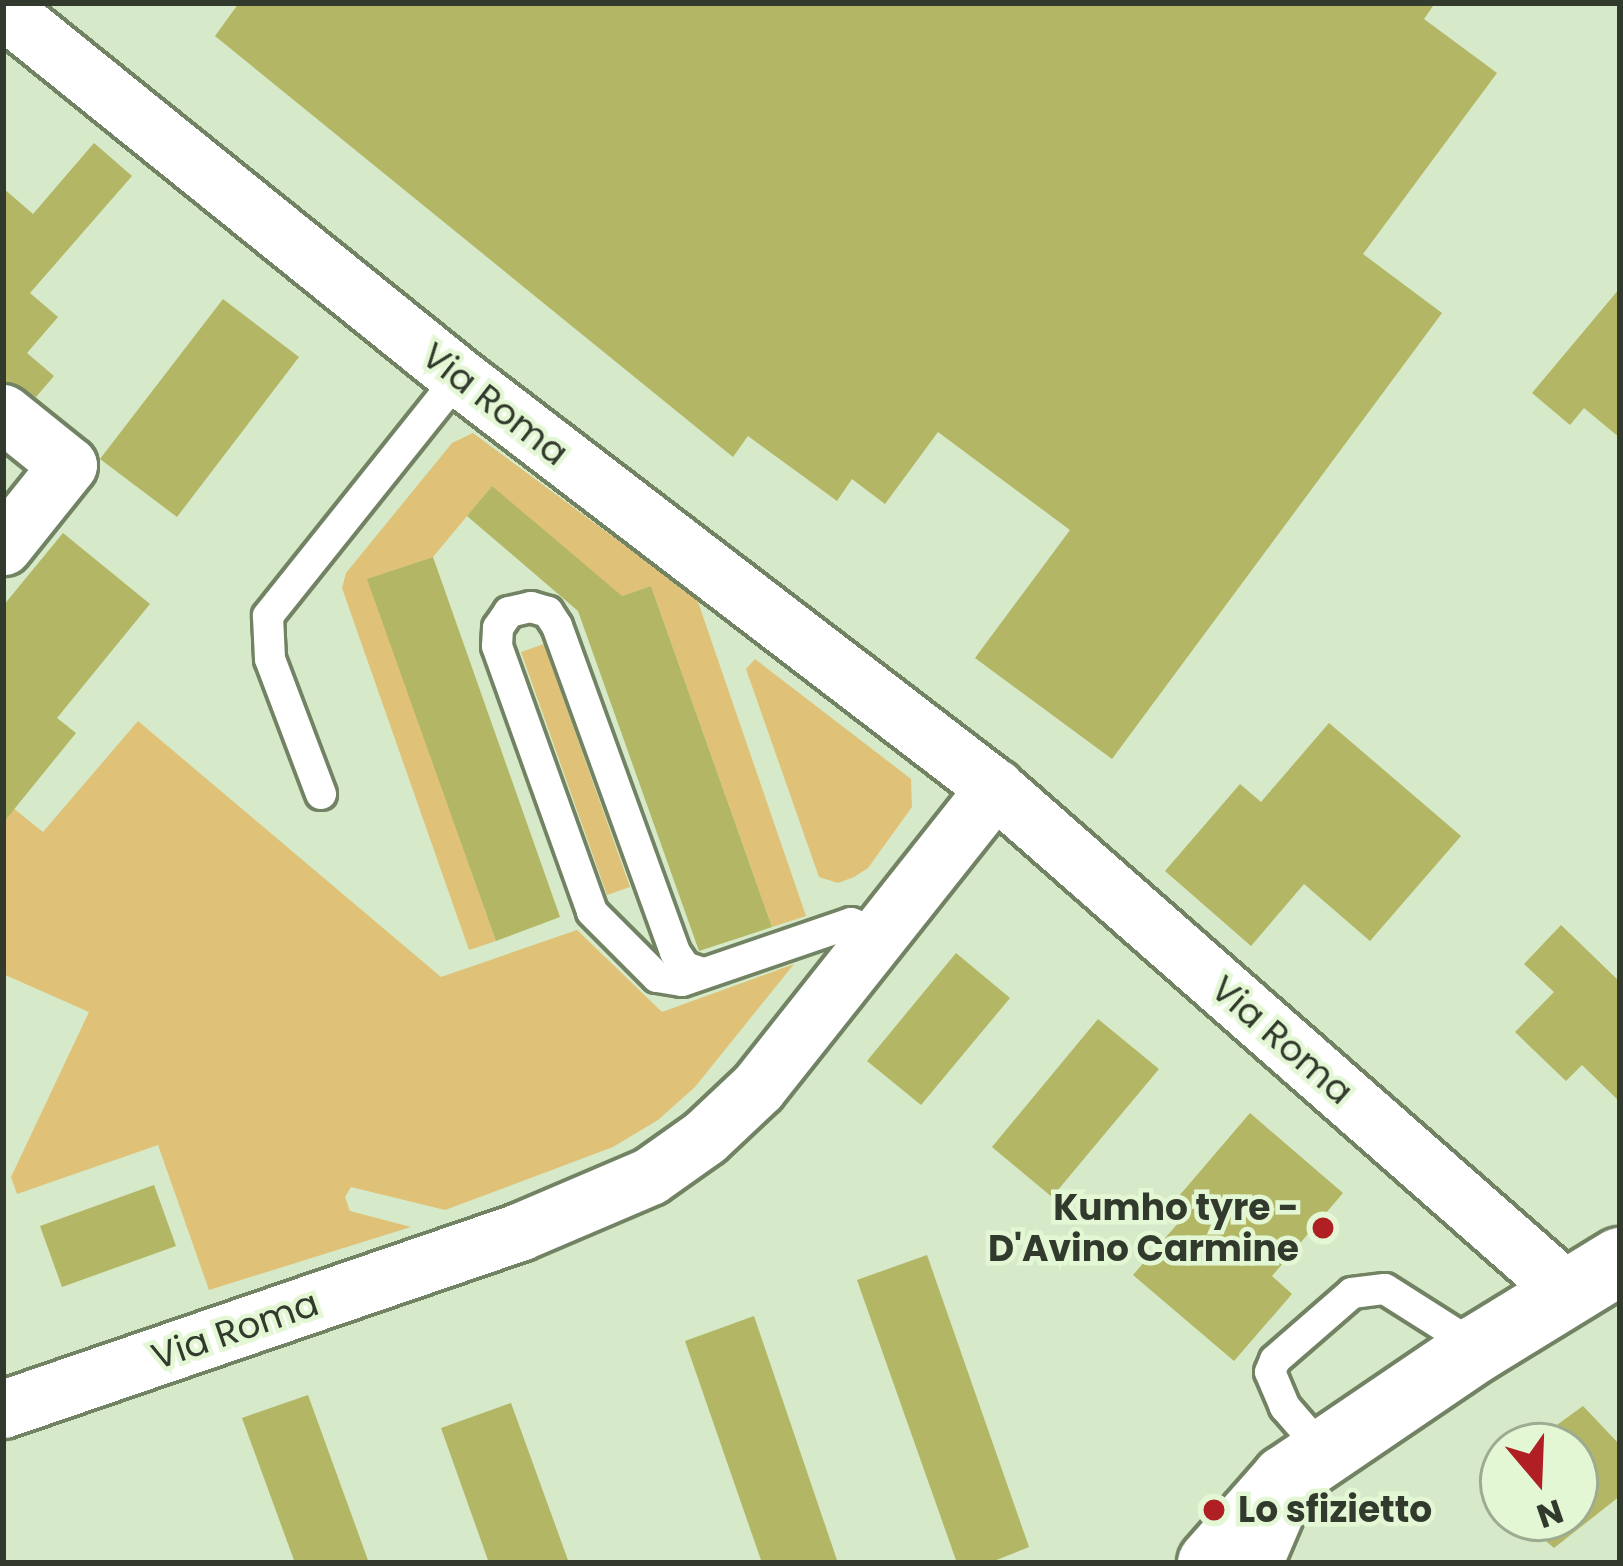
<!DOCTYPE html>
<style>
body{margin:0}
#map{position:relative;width:1623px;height:1566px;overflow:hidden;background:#d6e9c8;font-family:Poppins,sans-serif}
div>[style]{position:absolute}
.green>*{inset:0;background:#dfc278}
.building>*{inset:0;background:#b3b665}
.roads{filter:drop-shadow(3px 0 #728364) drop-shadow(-3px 0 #728364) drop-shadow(0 3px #728364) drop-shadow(0 -3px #728364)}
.lane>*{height:30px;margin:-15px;padding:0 15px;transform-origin:15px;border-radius:15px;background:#fff}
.street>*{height:57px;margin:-28.5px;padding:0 28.5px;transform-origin:28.5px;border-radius:28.5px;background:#fff}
.secondary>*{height:66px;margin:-33px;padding:0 33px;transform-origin:33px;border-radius:33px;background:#fff}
.primary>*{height:66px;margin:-33px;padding:0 33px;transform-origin:33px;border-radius:33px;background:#fff}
.dots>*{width:33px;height:33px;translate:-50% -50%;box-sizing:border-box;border:6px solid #e3f7d5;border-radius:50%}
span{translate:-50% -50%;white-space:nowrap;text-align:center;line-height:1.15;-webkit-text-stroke:9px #e3f7d5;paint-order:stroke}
.street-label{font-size:36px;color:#323a2d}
.poi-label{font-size:36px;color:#323a2d;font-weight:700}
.right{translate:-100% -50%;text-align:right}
.left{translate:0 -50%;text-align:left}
.frame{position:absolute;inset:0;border:6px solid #323a2d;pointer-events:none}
.north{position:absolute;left:1479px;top:1422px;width:120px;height:120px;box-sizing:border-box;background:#e3f7d5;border:3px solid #9cab92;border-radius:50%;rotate:161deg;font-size:33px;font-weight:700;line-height:48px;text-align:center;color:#323a2d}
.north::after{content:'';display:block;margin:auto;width:42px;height:54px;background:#b01f24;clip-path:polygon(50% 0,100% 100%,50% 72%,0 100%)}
</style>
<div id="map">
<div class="green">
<i style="clip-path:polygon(473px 433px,697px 599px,806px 916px,772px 927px,651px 586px,578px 611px,492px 486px,433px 557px,368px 579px,496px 941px,469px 950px,342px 588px,346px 573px,452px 443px)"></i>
<i style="clip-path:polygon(544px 644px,630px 887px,607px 895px,521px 652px)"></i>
<i style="clip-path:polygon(755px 659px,911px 779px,912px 807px,868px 868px,854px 877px,838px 883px,819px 877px,746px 669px)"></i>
<i style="clip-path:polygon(138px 721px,441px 977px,577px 930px,662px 1012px,794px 964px,695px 1087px,658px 1120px,613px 1147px,445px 1210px,351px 1187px,345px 1197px,350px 1211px,411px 1227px,209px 1290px,158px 1145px,17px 1194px,11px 1177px,89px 1012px,3px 974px,3px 800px,43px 832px)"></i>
</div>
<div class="building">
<i style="clip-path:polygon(239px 3px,1435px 3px,1424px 19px,1497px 73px,1363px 254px,1442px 313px,1112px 759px,975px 658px,1070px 530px,938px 432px,885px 504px,852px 479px,837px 501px,748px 436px,733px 457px,215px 36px)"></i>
<i style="clip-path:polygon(94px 143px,132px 176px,30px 293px,58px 317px,27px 353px,54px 376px,36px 397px,3px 381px,3px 188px,33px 214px)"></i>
<i style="clip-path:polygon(1620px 288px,1620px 438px,1584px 408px,1570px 425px,1532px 393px)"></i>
<i style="clip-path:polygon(223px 299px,299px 357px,177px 517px,100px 459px)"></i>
<i style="clip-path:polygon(492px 486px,622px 596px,651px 586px,772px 927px,699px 951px,578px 611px,467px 516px)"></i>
<i style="clip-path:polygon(63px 533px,150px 604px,57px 718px,76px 733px,3px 823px,3px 606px)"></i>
<i style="clip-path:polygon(433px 557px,560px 917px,496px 941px,367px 579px)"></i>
<i style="clip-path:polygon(1329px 723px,1461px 836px,1370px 941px,1304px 884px,1251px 946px,1165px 871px,1240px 784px,1261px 802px)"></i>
<i style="clip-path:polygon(1561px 925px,1620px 982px,1620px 1102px,1582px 1065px,1566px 1081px,1515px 1032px,1554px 992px,1524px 964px)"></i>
<i style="clip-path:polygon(956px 953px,1010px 998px,921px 1105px,867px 1061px)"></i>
<i style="clip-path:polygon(1098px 1019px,1159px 1069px,1052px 1197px,992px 1147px)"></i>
<i style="clip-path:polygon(1250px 1113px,1343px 1193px,1272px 1276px,1292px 1294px,1234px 1361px,1133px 1275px,1180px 1221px,1167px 1210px)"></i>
<i style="clip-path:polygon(154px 1185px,176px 1246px,62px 1287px,40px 1226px)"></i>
<i style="clip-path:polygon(927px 1255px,1029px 1547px,989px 1563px,957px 1563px,857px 1280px)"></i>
<i style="clip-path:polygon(754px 1316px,838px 1563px,762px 1563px,685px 1341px)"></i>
<i style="clip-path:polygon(308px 1395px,369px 1563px,295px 1563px,242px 1418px)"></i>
<i style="clip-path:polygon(511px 1403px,569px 1563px,489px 1563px,441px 1428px)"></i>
<i style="clip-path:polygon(1583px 1406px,1620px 1445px,1620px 1496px,1554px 1548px,1520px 1519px,1575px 1518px,1575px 1446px,1528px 1446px)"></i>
</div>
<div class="roads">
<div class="lane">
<i style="left:321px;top:794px;width:144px;rotate:-110.7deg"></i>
<i style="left:270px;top:659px;width:43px;rotate:-92.7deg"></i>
<i style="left:268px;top:616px;width:306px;rotate:-51.4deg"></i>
<i style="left:703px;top:973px;width:19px;rotate:-162deg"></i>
<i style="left:685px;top:967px;width:18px;rotate:-124deg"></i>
<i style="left:675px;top:952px;width:347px;rotate:-109.9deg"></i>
<i style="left:557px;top:626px;width:17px;rotate:-123deg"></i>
<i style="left:548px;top:612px;width:18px;rotate:-164deg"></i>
<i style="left:531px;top:607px;width:23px;rotate:167deg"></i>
<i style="left:509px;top:612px;width:19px;rotate:125deg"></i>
<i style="left:498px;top:628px;width:18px;rotate:93deg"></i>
<i style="left:497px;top:646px;width:282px;rotate:70.3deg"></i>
<i style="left:592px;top:912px;width:92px;rotate:45deg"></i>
<i style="left:657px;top:977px;width:25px;rotate:9deg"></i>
<i style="left:682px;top:981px;width:179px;rotate:-18.9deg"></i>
<i style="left:851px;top:923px;width:33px;rotate:21deg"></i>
<i style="left:1324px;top:1452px;width:60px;rotate:-130.9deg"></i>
<i style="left:1285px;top:1407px;width:38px;rotate:-113deg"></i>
<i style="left:1270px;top:1372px;width:13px;rotate:-67deg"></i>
<i style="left:1275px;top:1360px;width:102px;rotate:-41deg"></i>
<i style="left:1352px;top:1293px;width:33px;rotate:-7deg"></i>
<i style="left:1385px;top:1289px;width:110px;rotate:32.4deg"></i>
</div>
<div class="street">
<i style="left:3px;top:9px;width:586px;rotate:38.9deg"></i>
<i style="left:459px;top:377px;width:675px;rotate:37.48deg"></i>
<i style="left:995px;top:788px;width:763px;rotate:41.33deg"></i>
<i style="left:3px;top:413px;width:83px;rotate:38.7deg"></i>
<i style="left:68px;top:465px;width:104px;rotate:128.7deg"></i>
<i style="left:3px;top:1409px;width:546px;rotate:-18.93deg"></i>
<i style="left:519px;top:1232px;width:142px;rotate:-23.1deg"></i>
<i style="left:650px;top:1176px;width:67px;rotate:-35.3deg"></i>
<i style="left:705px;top:1137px;width:73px;rotate:-43.3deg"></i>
<i style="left:758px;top:1087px;width:382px;rotate:-51.6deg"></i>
</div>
<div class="secondary">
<i style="left:1211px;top:1563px;width:112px;rotate:-48.6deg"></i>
<i style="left:1285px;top:1479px;width:233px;rotate:-34.2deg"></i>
<i style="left:1478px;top:1348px;width:167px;rotate:-31.5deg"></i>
</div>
<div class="primary">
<i style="left:1249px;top:1563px;width:91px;rotate:-66.8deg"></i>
</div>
</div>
<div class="dots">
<i style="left:1323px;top:1228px;background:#b01f24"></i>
<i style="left:1214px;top:1510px;background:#b01f24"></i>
</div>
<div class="street-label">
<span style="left:495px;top:404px;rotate:38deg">Via Roma</span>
<span style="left:1282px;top:1040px;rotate:41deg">Via Roma</span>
<span style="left:235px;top:1330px;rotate:-19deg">Via Roma</span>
</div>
<div class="poi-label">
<span class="right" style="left:1299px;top:1228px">Kumho tyre -<br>D'Avino Carmine</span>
<span class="left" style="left:1238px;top:1510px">Lo sfizietto</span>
</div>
<div class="frame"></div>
<div class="north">N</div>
</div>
